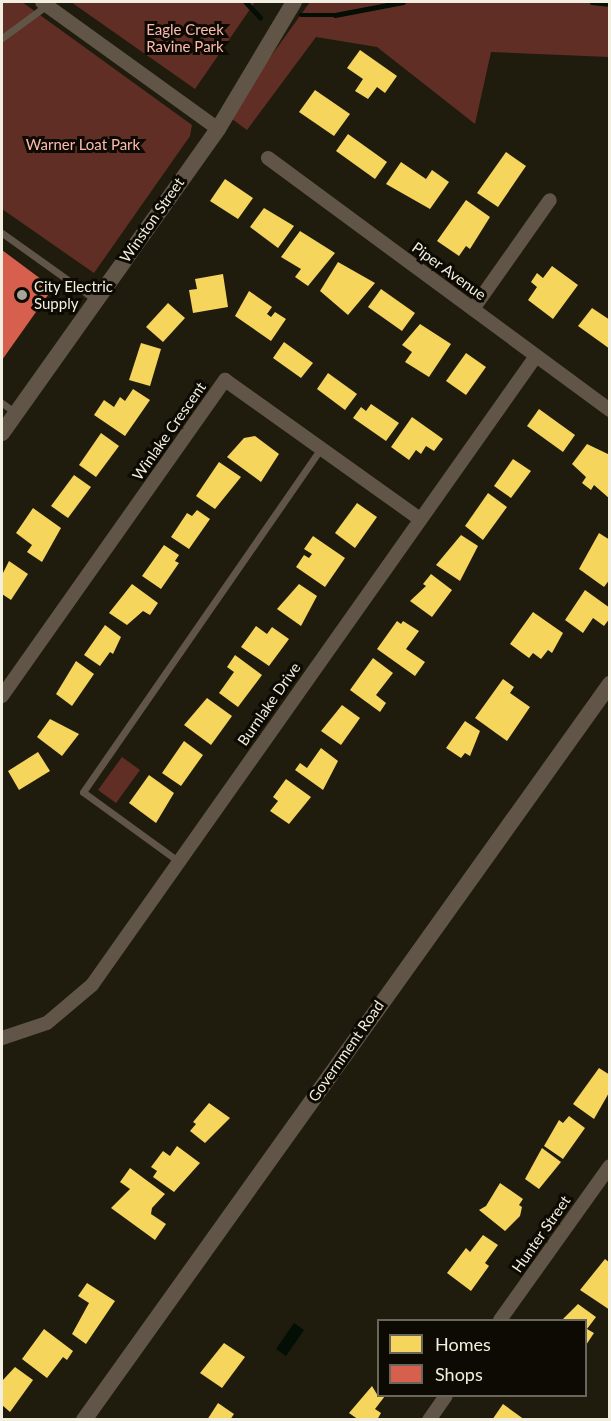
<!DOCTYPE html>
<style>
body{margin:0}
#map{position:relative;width:611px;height:1421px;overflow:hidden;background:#1f1c0e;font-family:Lato,sans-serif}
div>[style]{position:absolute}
.green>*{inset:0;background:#602e24}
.water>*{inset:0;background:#030e05}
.homes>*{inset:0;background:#f6d55c}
.shops>*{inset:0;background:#d6604d}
.stream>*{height:4.5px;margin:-2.25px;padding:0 2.25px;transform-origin:2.25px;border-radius:2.25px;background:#030e05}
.service>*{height:7px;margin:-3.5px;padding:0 3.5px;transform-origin:3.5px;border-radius:3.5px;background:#615548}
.minor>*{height:14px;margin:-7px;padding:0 7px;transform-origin:7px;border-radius:7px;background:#615548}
.tertiary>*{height:16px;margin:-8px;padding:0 8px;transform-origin:8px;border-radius:8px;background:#615548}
.dots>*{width:16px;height:16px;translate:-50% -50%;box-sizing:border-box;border:3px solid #0d0a03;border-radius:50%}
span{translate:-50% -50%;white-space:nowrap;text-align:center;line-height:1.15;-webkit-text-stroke:6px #0d0a03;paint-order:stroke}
.park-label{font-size:15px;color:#fcbbae}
.street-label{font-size:15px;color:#f2efe0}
.poi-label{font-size:15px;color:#f2efe0}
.left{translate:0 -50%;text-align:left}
.frame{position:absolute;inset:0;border:3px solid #f2efe0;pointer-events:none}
.legend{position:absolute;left:377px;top:1319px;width:210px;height:78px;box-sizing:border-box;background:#0d0a03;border:2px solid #69665b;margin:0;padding:8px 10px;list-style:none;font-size:18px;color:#f2efe0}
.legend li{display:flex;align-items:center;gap:12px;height:30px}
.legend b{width:30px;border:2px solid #69665b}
</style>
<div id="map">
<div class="green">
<i style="clip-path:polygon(2px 2px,22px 2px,192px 125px,190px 136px,94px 273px,2px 209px)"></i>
<i style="clip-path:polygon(71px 2px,255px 2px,195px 89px)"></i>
<i style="clip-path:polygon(310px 2px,609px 2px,609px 57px,491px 52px,475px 124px,377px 47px,316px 37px,247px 130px,228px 116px)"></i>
<i style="clip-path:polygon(122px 757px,140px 770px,116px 803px,98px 790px)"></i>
</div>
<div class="water">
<i style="clip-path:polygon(294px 1323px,304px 1330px,286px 1356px,276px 1349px)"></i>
</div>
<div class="homes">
<i style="clip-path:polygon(360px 50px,397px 76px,385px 93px,377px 87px,368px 99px,355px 91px,363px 79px,347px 68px)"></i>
<i style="clip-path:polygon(315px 90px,350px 114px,334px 136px,299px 112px)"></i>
<i style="clip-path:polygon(348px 134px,387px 162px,375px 179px,336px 151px)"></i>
<i style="clip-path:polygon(506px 152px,526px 166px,498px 207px,477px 193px)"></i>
<i style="clip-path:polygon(401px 162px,426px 179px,432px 170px,449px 182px,430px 209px,386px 184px)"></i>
<i style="clip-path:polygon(225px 179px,253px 198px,238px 219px,210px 201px)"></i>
<i style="clip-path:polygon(466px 200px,490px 217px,470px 249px,466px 246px,459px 256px,437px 241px)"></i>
<i style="clip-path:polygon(264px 208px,294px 226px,278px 248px,250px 227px)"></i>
<i style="clip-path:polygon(300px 231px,335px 253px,308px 286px,295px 277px,301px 269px,281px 257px)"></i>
<i style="clip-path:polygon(338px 262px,375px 283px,348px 315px,320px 291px)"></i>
<i style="clip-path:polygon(552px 266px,578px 285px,553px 319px,528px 300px,537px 287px,531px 282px,537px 273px,543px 278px)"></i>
<i style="clip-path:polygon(223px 274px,228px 307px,193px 313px,189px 290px,197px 289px,195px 279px)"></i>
<i style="clip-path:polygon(381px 289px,415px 313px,402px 331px,368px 307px)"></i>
<i style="clip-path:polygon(249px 291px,272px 307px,267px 314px,271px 317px,275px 312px,286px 319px,271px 341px,235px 316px)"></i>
<i style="clip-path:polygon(168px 303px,185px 318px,163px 342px,146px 327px)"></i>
<i style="clip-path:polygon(592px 308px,610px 320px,610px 349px,578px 326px)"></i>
<i style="clip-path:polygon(420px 324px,451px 344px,429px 377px,405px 362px,412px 352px,402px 345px)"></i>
<i style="clip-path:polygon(284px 342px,313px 363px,301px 378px,273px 358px)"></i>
<i style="clip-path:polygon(141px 343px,161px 349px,150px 386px,129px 380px)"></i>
<i style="clip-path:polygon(466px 353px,486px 367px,466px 395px,446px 381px)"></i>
<i style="clip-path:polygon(328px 373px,357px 394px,345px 410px,317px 389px)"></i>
<i style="clip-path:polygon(133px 389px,150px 400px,125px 436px,94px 415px,104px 400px,114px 407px,120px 397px,125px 401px)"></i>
<i style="clip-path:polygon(371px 404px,399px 423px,386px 441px,353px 418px,361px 407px,366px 411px)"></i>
<i style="clip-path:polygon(539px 409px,575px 435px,563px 452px,527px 426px)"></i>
<i style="clip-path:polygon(412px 417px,443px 439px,434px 451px,426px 446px,421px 454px,416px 450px,409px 460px,391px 447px)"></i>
<i style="clip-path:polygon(101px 433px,119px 446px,96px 477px,79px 465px)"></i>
<i style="clip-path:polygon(255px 436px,279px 454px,261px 482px,227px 457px,244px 438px)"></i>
<i style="clip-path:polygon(587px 444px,610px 455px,610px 499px,594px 485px,591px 490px,582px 483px,586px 477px,572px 464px)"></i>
<i style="clip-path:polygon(513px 459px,531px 471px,511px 498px,494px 486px)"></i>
<i style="clip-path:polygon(219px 462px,241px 477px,215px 509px,196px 496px)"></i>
<i style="clip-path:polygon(74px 475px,91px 487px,68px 518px,51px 506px)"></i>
<i style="clip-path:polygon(488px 493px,507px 507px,483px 540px,465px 526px)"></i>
<i style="clip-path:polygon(357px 503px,377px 517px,355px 548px,335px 533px)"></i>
<i style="clip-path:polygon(33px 508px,61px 528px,42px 562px,27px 552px,32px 545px,16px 533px)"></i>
<i style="clip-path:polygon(197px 510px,210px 519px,189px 549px,171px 537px,187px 513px,192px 516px)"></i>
<i style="clip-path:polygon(599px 533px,610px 540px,610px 579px,604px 587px,579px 569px)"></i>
<i style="clip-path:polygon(461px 535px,478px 546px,460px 581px,436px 565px)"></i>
<i style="clip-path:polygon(313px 536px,345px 558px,325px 587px,296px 567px,304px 555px,309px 558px,312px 554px,304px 549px)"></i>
<i style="clip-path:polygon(164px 545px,179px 555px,175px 561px,179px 563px,161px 589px,142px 576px)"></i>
<i style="clip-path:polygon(9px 561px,28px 574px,11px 600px,2px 594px,2px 575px)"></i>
<i style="clip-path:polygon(431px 574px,452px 590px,432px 617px,410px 601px,426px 586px,423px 584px)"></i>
<i style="clip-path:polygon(132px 584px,158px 603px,150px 615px,143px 611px,127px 625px,109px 613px)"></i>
<i style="clip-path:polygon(299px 584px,317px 596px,301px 626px,277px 609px)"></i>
<i style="clip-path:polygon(585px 590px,610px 608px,610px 618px,604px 626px,593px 618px,583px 633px,565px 620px)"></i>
<i style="clip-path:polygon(533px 612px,563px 633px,552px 653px,548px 650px,541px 659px,533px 653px,529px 658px,510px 644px)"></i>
<i style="clip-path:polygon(397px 621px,401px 624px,403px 621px,419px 631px,406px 649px,425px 662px,415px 676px,377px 649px)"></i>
<i style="clip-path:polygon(105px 625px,121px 637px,113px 654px,110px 652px,100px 666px,84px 655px)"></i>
<i style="clip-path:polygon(256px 626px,267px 634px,272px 627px,289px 639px,269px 666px,241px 647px)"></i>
<i style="clip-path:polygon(235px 655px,262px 675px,238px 707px,219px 693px,234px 672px,227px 667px)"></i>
<i style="clip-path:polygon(373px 658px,393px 673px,376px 695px,386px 703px,380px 712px,350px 690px)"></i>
<i style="clip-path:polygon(76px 661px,94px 674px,72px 706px,56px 694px)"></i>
<i style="clip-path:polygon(503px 679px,514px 687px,510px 693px,530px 707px,507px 741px,475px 718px)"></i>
<i style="clip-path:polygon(207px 698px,232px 716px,211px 745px,184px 725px)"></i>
<i style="clip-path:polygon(342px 705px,360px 718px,341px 745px,321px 731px)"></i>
<i style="clip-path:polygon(50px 719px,79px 734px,62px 756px,37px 737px)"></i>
<i style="clip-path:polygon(465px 721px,480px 731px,470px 756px,465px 753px,461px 758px,446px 748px)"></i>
<i style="clip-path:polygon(184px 741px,203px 755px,181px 786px,162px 773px)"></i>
<i style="clip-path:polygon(321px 748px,338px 761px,323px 790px,295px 770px,300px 763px,307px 768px)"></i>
<i style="clip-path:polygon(38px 752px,50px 771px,19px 790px,8px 771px)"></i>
<i style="clip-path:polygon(149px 775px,174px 793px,156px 823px,129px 803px)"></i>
<i style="clip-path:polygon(286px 779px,311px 797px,289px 824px,270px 811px,278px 801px,273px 797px)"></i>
<i style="clip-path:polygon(599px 1068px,610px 1075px,610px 1091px,594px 1119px,573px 1104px)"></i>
<i style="clip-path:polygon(209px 1103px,230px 1118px,205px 1143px,190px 1131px,196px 1124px,193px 1122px)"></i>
<i style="clip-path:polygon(569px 1116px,585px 1128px,563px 1159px,544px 1146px,559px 1120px,563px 1123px)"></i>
<i style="clip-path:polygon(177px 1146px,200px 1163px,174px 1192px,153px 1177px,157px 1171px,151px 1167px,163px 1151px,170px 1156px)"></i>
<i style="clip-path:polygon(542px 1148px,561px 1162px,539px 1189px,525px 1179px)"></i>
<i style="clip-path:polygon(130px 1168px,165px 1194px,152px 1208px,151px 1214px,166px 1224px,155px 1240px,111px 1208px,130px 1189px,120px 1182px)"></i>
<i style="clip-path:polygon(500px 1183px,523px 1199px,519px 1205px,522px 1207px,520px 1216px,505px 1231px,479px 1210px,486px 1206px)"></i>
<i style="clip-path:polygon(483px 1235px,498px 1245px,485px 1263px,489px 1266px,471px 1291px,447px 1273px,466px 1248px,470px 1252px)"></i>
<i style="clip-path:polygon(605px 1259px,610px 1263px,610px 1310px,580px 1290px)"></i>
<i style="clip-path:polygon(87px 1283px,115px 1301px,86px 1344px,72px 1334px,89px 1303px,78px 1296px)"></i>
<i style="clip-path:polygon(578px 1304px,596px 1317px,587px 1329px,594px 1333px,586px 1345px,586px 1320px,562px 1320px)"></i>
<i style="clip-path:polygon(44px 1329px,73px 1351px,67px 1360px,63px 1357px,47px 1378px,22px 1359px)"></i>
<i style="clip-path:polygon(224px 1343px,245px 1357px,222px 1388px,200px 1373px)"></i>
<i style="clip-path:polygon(15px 1367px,33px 1380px,10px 1412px,2px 1405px,2px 1381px)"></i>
<i style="clip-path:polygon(372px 1386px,378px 1396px,385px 1396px,375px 1409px,381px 1413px,377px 1420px,359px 1420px,349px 1413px)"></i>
<i style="clip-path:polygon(218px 1403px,234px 1414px,230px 1420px,207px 1420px)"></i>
<i style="clip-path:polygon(503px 1404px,525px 1420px,492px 1420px)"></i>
</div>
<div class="shops">
<i style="clip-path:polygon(2px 250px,53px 288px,2px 360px)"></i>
</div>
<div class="stream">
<i style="left:246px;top:2px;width:21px;rotate:47deg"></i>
<i style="left:592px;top:2px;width:18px;rotate:6deg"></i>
<i style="left:301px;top:15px;width:34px"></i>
<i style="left:335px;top:15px;width:69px;rotate:-10.8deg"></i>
</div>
<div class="service">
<i style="left:2px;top:38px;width:56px;rotate:-36.3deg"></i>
<i style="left:2px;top:233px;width:115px;rotate:35.5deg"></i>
<i style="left:2px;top:403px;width:17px;rotate:36deg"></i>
<i style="left:178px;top:861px;width:117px;rotate:-144deg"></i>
<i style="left:83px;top:792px;width:418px;rotate:-55.3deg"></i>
</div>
<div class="minor">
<i style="left:42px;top:2px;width:217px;rotate:35.8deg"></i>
<i style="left:268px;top:158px;width:425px;rotate:36.4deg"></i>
<i style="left:473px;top:309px;width:133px;rotate:-54.8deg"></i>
<i style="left:2px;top:696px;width:387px;rotate:-54.8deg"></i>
<i style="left:225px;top:380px;width:239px;rotate:35.5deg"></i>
<i style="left:2px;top:1038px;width:47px;rotate:-18.4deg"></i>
<i style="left:47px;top:1023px;width:59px;rotate:-40.2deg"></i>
<i style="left:92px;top:985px;width:770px;rotate:-54.78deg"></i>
<i style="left:500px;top:1320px;width:189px;rotate:-54.5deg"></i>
<i style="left:429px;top:1420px;width:29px;rotate:-55deg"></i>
</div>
<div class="tertiary">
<i style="left:2px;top:433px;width:373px;rotate:-54.6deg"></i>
<i style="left:218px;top:129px;width:148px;rotate:-59.1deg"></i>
<i style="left:84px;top:1420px;width:905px;rotate:-54.45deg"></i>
</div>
<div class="dots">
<i style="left:22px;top:295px;background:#a8a596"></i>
</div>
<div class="park-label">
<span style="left:185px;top:38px">Eagle Creek<br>Ravine Park</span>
<span style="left:83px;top:145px">Warner Loat Park</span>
</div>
<div class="street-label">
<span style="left:152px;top:220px;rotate:-55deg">Winston Street</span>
<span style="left:449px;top:271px;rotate:36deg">Piper Avenue</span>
<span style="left:169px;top:431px;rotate:-55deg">Winlake Crescent</span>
<span style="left:269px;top:704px;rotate:-55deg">Burnlake Drive</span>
<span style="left:346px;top:1051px;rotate:-55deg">Government Road</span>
<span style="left:541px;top:1234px;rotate:-55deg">Hunter Street</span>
</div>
<div class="poi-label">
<span class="left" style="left:34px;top:295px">City Electric<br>Supply</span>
</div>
<div class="frame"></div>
<ul class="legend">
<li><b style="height:16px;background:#f6d55c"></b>Homes</li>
<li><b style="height:16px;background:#d6604d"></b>Shops</li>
</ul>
</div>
